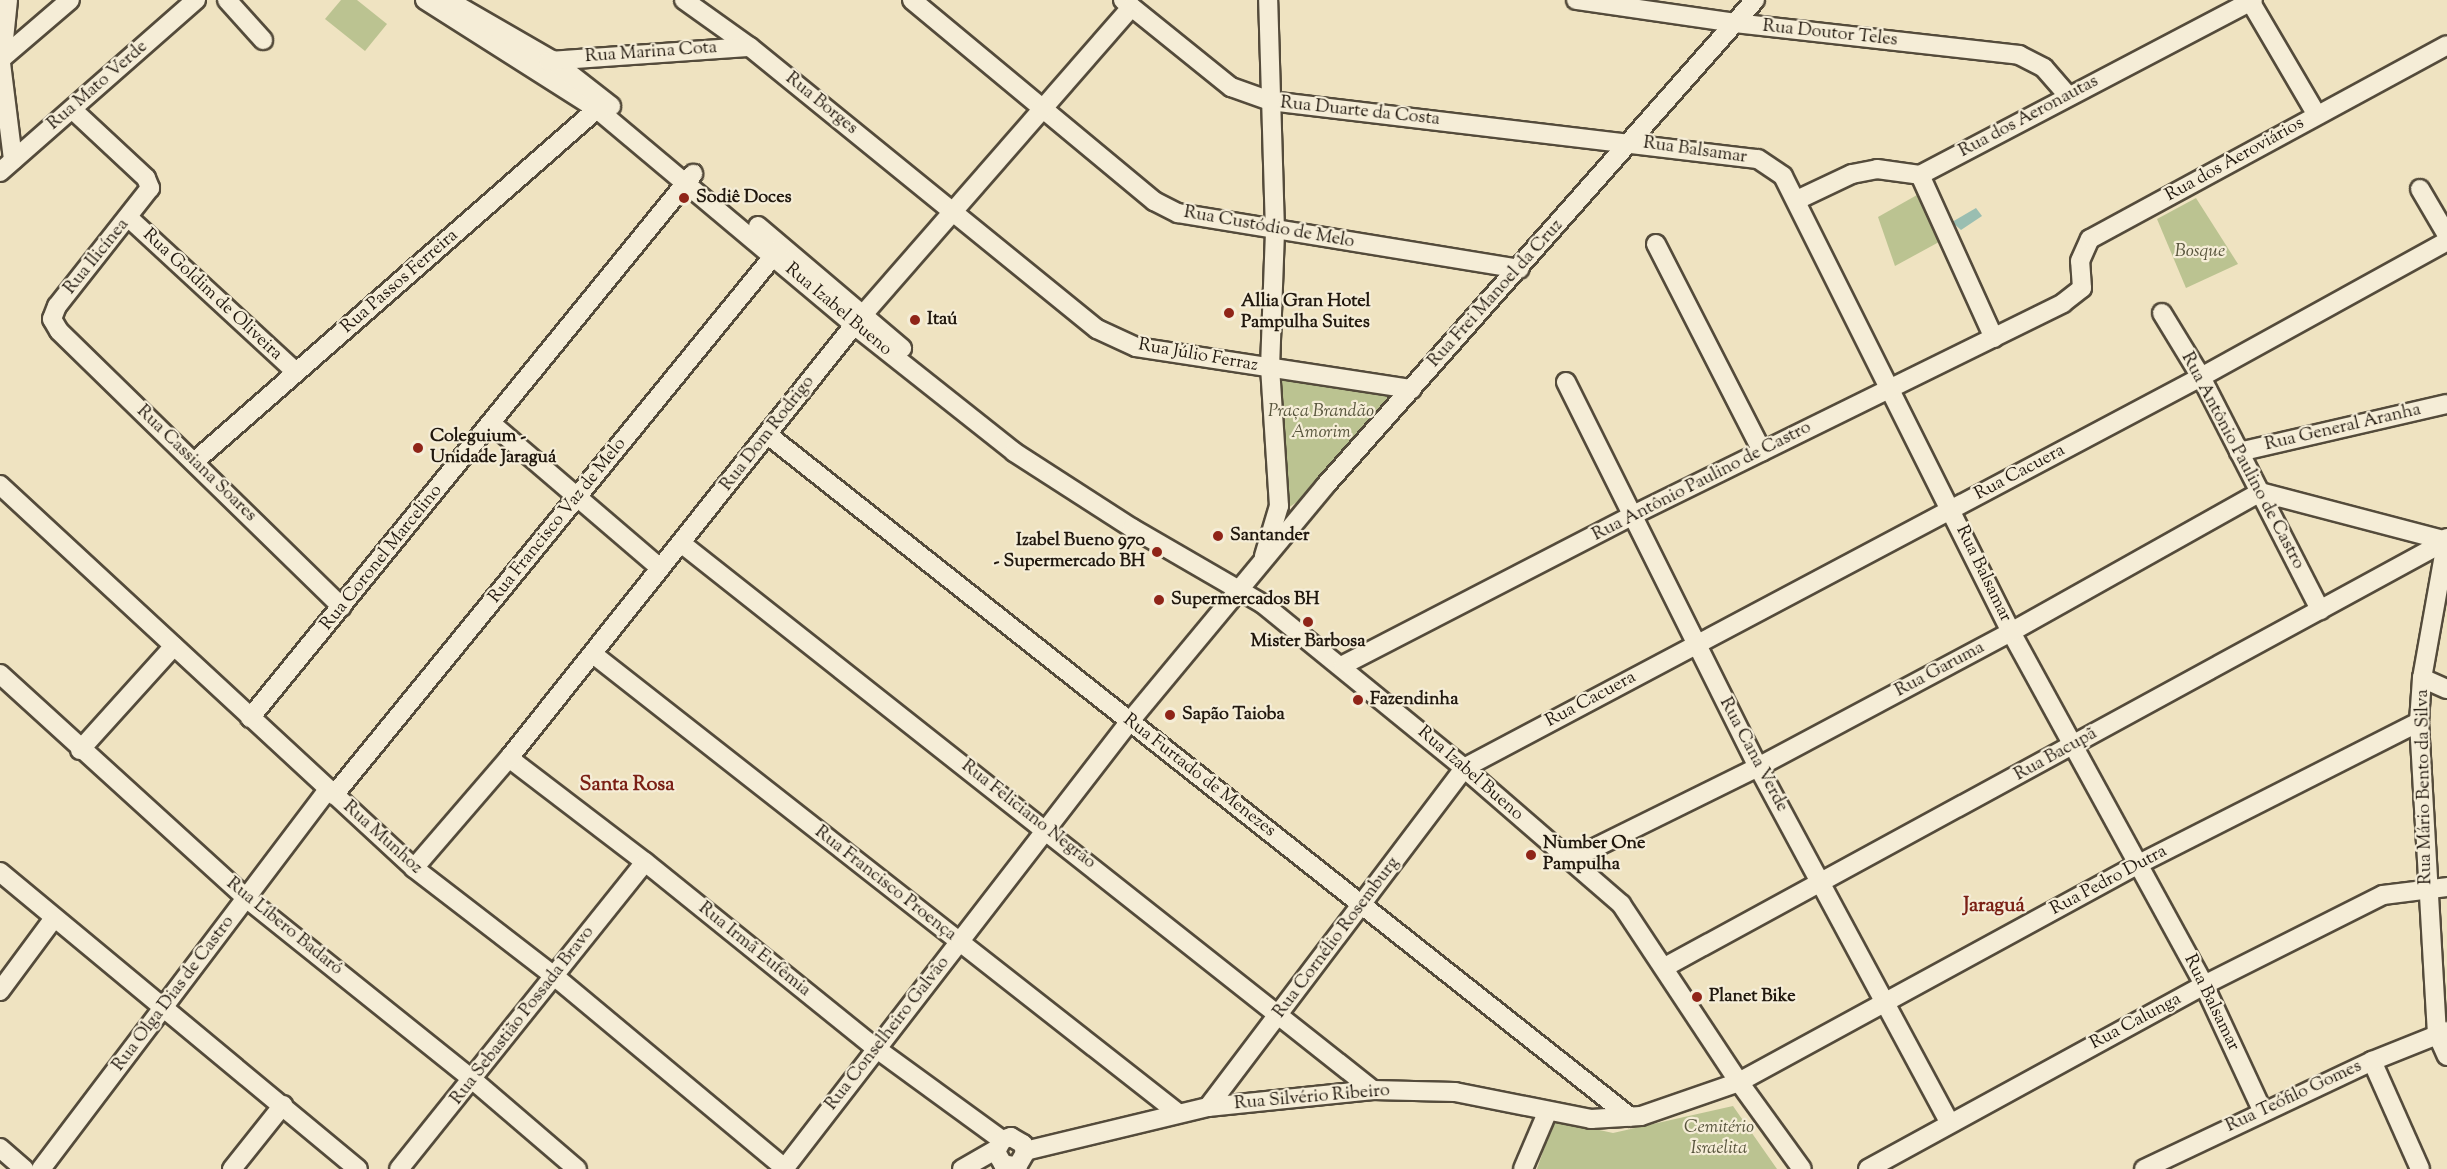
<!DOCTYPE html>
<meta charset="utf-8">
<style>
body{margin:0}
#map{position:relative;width:2447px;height:1169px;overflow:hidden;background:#efe3c1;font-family:"Sorts Mill Goudy",serif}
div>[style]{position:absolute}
.green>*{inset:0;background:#bbc391}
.water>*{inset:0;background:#9abeb1}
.roads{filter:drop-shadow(2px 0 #544b3b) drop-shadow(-2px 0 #544b3b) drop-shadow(0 2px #544b3b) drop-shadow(0 -2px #544b3b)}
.minor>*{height:18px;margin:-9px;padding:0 9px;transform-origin:9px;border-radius:9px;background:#f5edd7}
.dots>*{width:16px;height:16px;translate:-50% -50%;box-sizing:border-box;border:3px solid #f5edd7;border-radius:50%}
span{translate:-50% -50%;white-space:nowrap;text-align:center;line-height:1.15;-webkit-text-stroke:4.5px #f5edd7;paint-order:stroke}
.street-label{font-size:18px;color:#21180e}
.poi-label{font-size:18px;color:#21180e;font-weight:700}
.left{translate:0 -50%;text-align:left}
.right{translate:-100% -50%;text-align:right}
.park-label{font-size:18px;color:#57543c;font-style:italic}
.neighbourhood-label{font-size:20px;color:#7a1f14;font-weight:700}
</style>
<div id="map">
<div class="green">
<i style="clip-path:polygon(341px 0,357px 0,387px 24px,365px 51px,325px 19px)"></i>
<i style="clip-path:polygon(1917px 195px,1939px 242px,1895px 266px,1878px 217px)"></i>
<i style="clip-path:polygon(2196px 198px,2238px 264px,2186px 288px,2157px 219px)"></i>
<i style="clip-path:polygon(1278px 374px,1396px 397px,1303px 498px,1288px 508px)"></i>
<i style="clip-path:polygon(1733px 1106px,1777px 1169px,1537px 1169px,1554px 1120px,1613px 1133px)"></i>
</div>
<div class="water">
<i style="clip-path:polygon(1976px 208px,1982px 216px,1961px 230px,1952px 222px)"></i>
</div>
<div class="roads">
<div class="minor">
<i style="left:227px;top:0;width:54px;rotate:48deg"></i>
<i style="left:425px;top:0;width:205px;rotate:32.4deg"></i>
<i style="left:598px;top:110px;width:334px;rotate:40deg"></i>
<i style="left:854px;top:325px;width:204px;rotate:38.4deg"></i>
<i style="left:1014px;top:452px;width:140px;rotate:32.8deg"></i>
<i style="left:1132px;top:528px;width:151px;rotate:30.1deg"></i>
<i style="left:1263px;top:604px;width:259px;rotate:39.2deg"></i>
<i style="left:1464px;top:768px;width:208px;rotate:40.9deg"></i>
<i style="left:1621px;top:904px;width:214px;rotate:56.5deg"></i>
<i style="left:1739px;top:1082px;width:107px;rotate:54.1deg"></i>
<i style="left:448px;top:0;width:120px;rotate:30deg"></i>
<i style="left:552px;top:60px;width:75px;rotate:37.9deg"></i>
<i style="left:684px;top:0;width:81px;rotate:35.5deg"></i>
<i style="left:750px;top:47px;width:447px;rotate:39.1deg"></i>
<i style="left:1097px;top:329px;width:43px;rotate:24.8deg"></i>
<i style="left:1136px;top:347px;width:279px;rotate:8.7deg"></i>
<i style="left:912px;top:0;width:315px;rotate:39.7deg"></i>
<i style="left:1154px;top:201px;width:27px;rotate:27deg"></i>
<i style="left:1178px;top:213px;width:346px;rotate:9.3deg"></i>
<i style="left:1123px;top:0;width:139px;rotate:38.9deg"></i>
<i style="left:1231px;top:87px;width:41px;rotate:19.7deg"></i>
<i style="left:1270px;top:101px;width:491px;rotate:6.8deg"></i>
<i style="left:1758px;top:159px;width:30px;rotate:34deg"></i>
<i style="left:1783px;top:176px;width:510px;rotate:63.43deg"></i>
<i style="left:2011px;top:632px;width:402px;rotate:61.3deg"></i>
<i style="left:2204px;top:985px;width:140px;rotate:65.1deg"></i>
<i style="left:1576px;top:0;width:161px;rotate:8.2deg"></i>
<i style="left:1735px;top:23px;width:286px;rotate:6.4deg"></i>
<i style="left:2019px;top:55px;width:28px;rotate:27deg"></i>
<i style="left:2044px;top:68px;width:37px;rotate:49deg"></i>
<i style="left:2250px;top:1px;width:132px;rotate:59.6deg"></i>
<i style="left:0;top:55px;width:106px;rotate:82.9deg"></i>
<i style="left:2px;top:59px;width:59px;rotate:-84.2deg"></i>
<i style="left:0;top:60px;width:92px;rotate:-40.6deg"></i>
<i style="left:548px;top:61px;width:202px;rotate:-4deg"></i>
<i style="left:73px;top:110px;width:100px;rotate:43deg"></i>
<i style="left:146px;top:178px;width:11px;rotate:68deg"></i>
<i style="left:150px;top:188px;width:150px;rotate:128.2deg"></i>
<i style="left:57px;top:306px;width:14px;rotate:111deg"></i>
<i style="left:52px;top:319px;width:14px;rotate:60deg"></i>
<i style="left:59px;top:331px;width:395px;rotate:44.3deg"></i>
<i style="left:0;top:172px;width:261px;rotate:-41.3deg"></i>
<i style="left:1920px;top:175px;width:179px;rotate:65.6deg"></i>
<i style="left:2420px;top:189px;width:53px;rotate:59.6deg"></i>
<i style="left:1797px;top:200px;width:61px;rotate:-25.3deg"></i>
<i style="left:1852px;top:174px;width:25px;rotate:-11deg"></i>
<i style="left:1877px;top:169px;width:43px;rotate:7.9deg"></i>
<i style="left:1920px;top:175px;width:376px;rotate:-27.7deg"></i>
<i style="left:129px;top:218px;width:227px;rotate:42.7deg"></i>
<i style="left:758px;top:226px;width:189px;rotate:40.3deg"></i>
<i style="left:1656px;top:244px;width:233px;rotate:62.9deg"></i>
<i style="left:2162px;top:313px;width:75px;rotate:58.6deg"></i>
<i style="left:2201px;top:377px;width:262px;rotate:62.9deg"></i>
<i style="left:1566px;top:382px;width:430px;rotate:63.5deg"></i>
<i style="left:1758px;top:767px;width:404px;rotate:61.7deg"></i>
<i style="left:492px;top:424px;width:221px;rotate:40.6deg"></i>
<i style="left:768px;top:435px;width:1099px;rotate:38.35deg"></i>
<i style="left:2239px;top:452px;width:213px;rotate:-13deg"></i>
<i style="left:194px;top:462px;width:546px;rotate:-41.22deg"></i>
<i style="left:0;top:485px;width:564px;rotate:42.77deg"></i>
<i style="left:414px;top:868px;width:175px;rotate:37.6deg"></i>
<i style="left:553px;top:975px;width:302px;rotate:39.8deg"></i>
<i style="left:2447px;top:538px;width:142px;rotate:100.1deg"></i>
<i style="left:2422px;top:678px;width:44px;rotate:93.9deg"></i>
<i style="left:2419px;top:722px;width:313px;rotate:86.7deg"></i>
<i style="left:2437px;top:1034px;width:24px;rotate:66deg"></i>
<i style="left:681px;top:543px;width:882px;rotate:38.33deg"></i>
<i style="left:1264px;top:556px;width:52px;rotate:-73.3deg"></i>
<i style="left:1279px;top:506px;width:138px;rotate:-93.7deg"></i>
<i style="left:1270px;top:368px;width:137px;rotate:-87.9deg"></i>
<i style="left:1275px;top:231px;width:231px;rotate:-91.7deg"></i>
<i style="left:593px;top:654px;width:744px;rotate:38.12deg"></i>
<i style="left:1343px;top:665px;width:326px;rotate:-27.3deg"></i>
<i style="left:1633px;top:515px;width:479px;rotate:-26.2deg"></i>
<i style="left:2063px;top:303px;width:24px;rotate:-38deg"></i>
<i style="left:2082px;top:288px;width:27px;rotate:-94deg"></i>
<i style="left:2080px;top:261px;width:24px;rotate:-66deg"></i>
<i style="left:2090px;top:239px;width:406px;rotate:-28.5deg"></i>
<i style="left:0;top:674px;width:333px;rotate:42.3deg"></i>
<i style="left:246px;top:898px;width:291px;rotate:38.7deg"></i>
<i style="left:473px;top:1080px;width:137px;rotate:40.6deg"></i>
<i style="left:2422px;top:678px;width:27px;rotate:24deg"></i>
<i style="left:250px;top:718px;width:702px;rotate:-50.84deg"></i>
<i style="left:80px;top:750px;width:140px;rotate:-47.9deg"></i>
<i style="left:509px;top:758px;width:171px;rotate:37.4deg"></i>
<i style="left:645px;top:862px;width:298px;rotate:38.9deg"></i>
<i style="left:877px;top:1049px;width:155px;rotate:36.1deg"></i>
<i style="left:334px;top:795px;width:706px;rotate:-50.81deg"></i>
<i style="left:1570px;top:860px;width:210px;rotate:-26.3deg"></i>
<i style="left:1758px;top:767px;width:287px;rotate:-28.1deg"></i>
<i style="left:2011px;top:632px;width:286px;rotate:-29.3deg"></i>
<i style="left:2260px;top:492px;width:193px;rotate:14.7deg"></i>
<i style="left:414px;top:868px;width:145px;rotate:-49.2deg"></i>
<i style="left:509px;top:758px;width:554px;rotate:-51.45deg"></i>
<i style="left:854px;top:325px;width:422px;rotate:-48.9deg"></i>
<i style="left:0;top:872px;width:465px;rotate:39.7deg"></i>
<i style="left:1665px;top:967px;width:890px;rotate:-28.61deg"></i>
<i style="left:0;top:991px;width:91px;rotate:-53.5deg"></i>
<i style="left:2372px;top:1061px;width:118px;rotate:66deg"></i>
<i style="left:1208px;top:1107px;width:425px;rotate:-52.9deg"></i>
<i style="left:1464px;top:768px;width:834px;rotate:-27.95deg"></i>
<i style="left:2201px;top:377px;width:281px;rotate:-28.9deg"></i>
<i style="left:0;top:1148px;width:32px;rotate:41deg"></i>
<i style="left:1025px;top:1151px;width:188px;rotate:-13.5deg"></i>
<i style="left:1208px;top:1107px;width:166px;rotate:-5.9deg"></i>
<i style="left:1373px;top:1090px;width:82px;rotate:1.4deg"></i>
<i style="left:1455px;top:1092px;width:139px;rotate:11.2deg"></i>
<i style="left:1591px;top:1119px;width:50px;rotate:-3.4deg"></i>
<i style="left:1641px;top:1116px;width:104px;rotate:-19.1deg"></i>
<i style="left:1739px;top:1082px;width:456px;rotate:-28.6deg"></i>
<i style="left:2139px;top:864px;width:314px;rotate:-26.9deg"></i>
<i style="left:41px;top:1169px;width:476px;rotate:-52.9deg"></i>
<i style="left:232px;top:1169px;width:82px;rotate:-51.4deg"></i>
<i style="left:399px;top:1169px;width:393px;rotate:-51.3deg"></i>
<i style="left:784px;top:1169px;width:566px;rotate:-52.32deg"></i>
<i style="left:1130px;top:721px;width:305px;rotate:-50.3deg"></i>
<i style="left:1325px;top:486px;width:649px;rotate:-48.5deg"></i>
<i style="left:962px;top:1169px;width:40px;rotate:-29.7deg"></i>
<i style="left:1007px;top:1169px;width:12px;rotate:-20deg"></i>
<i style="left:1018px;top:1165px;width:14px;rotate:-60deg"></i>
<i style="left:1025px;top:1153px;width:9px;rotate:-103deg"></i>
<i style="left:1023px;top:1144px;width:14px;rotate:-150deg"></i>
<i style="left:1011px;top:1137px;width:9px;rotate:162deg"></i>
<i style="left:1002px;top:1140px;width:13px;rotate:117deg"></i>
<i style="left:996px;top:1152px;width:14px;rotate:60deg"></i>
<i style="left:1003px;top:1164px;width:10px;rotate:11deg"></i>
<i style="left:1523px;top:1169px;width:61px;rotate:-66.8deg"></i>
<i style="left:1868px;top:1169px;width:383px;rotate:-28.7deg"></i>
<i style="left:2204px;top:985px;width:200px;rotate:-26.7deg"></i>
<i style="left:2383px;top:895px;width:64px;rotate:-7.1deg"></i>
<i style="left:2144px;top:1169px;width:252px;rotate:-25.3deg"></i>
<i style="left:2372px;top:1061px;width:81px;rotate:-21.8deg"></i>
</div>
</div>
<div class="dots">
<i style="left:684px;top:198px;background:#8f2418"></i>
<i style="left:1229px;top:313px;background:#8f2418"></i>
<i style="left:915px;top:320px;background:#8f2418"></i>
<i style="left:418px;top:448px;background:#8f2418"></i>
<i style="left:1218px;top:536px;background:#8f2418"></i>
<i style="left:1157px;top:552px;background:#8f2418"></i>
<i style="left:1159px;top:600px;background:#8f2418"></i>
<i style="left:1308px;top:622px;background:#8f2418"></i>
<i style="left:1358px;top:700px;background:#8f2418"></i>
<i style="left:1170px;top:715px;background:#8f2418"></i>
<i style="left:1531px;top:855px;background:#8f2418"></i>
<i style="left:1697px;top:997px;background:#8f2418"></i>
</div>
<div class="street-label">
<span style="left:1830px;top:34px;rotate:6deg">Rua Doutor Teles</span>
<span style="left:651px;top:53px;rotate:-4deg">Rua Marina Cota</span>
<span style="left:98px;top:86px;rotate:-41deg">Rua Mato Verde</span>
<span style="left:821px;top:104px;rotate:39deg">Rua Borges</span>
<span style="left:1360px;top:112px;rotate:6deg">Rua Duarte da Costa</span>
<span style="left:2029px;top:117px;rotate:-28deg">Rua dos Aeronautas</span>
<span style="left:1695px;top:151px;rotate:8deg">Rua Balsamar</span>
<span style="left:2235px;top:160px;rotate:-29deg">Rua dos Aeroviários</span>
<span style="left:1269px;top:228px;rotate:10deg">Rua Custódio de Melo</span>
<span style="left:97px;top:257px;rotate:-51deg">Rua Ilicínea</span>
<span style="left:400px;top:282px;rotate:-41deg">Rua Passos Ferreira</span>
<span style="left:1496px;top:294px;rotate:-48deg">Rua Frei Manoel da Cruz</span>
<span style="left:212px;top:295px;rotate:43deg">Rua Goldim de Oliveira</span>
<span style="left:838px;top:310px;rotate:40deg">Rua Izabel Bueno</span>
<span style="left:1198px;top:356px;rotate:10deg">Rua Júlio Ferraz</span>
<span style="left:2343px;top:428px;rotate:-13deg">Rua General Aranha</span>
<span style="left:768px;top:434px;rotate:-52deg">Rua Dom Rodrigo</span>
<span style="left:2242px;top:461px;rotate:62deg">Rua Antônio Paulino de Castro</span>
<span style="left:196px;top:464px;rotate:44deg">Rua Cassiana Soares</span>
<span style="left:2020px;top:473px;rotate:-28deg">Rua Cacuera</span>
<span style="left:1702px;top:482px;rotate:-27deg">Rua Antônio Paulino de Castro</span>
<span style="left:558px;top:521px;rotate:-51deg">Rua Francisco Vaz de Melo</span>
<span style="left:382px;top:558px;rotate:-51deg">Rua Coronel Marcelino</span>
<span style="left:1983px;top:574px;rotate:64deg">Rua Balsamar</span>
<span style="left:1940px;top:670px;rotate:-28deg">Rua Garuma</span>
<span style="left:1591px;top:700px;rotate:-28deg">Rua Cacuera</span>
<span style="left:1753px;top:755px;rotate:62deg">Rua Cana Verde</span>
<span style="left:2056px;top:755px;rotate:-29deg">Rua Bacupã</span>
<span style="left:1470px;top:774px;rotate:41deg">Rua Izabel Bueno</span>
<span style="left:1199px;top:776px;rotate:38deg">Rua Furtado de Menezes</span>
<span style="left:2425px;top:787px;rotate:-91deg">Rua Mário Bento da Silva</span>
<span style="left:1028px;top:815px;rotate:38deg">Rua Feliciano Negrão</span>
<span style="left:382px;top:838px;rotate:42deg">Rua Munhoz</span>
<span style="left:2109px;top:881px;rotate:-28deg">Rua Pedro Dutra</span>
<span style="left:885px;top:884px;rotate:38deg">Rua Francisco Proença</span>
<span style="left:284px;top:927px;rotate:39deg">Rua Líbero Badaró</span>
<span style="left:1337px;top:938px;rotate:-53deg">Rua Cornélio Rosemburg</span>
<span style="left:754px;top:950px;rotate:39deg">Rua Irmã Eufêmia</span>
<span style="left:174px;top:994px;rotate:-53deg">Rua Olga Dias de Castro</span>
<span style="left:2211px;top:1003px;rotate:64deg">Rua Balsamar</span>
<span style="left:523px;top:1016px;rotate:-52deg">Rua Sebastião Possada Bravo</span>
<span style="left:2136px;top:1022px;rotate:-28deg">Rua Calunga</span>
<span style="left:888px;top:1034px;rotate:-52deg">Rua Conselheiro Galvão</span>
<span style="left:2294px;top:1097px;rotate:-25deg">Rua Teófilo Gomes</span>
<span style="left:1312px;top:1098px;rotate:-5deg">Rua Silvério Ribeiro</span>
</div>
<div class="poi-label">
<span class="left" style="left:696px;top:198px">Sodiê Doces</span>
<span class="left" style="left:1241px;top:313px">Allia Gran Hotel<br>Pampulha Suites</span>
<span class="left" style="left:927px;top:320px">Itaú</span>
<span class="left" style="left:430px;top:448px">Coleguium -<br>Unidade Jaraguá</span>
<span class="left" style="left:1230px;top:536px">Santander</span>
<span class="right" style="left:1145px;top:552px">Izabel Bueno 970<br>- Supermercado BH</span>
<span class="left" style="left:1171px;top:600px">Supermercados BH</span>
<span style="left:1308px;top:642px">Mister Barbosa</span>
<span class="left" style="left:1370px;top:700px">Fazendinha</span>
<span class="left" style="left:1182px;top:715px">Sapão Taioba</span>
<span class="left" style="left:1543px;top:855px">Number One<br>Pampulha</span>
<span class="left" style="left:1709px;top:997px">Planet Bike</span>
</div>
<div class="park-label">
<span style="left:2200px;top:252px">Bosque</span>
<span style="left:1321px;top:423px">Praça Brandão<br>Amorim</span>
<span style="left:1719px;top:1139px">Cemitério<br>Israelita</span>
</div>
<div class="neighbourhood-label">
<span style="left:627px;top:785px">Santa Rosa</span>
<span style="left:1994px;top:906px">Jaraguá</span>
</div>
</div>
